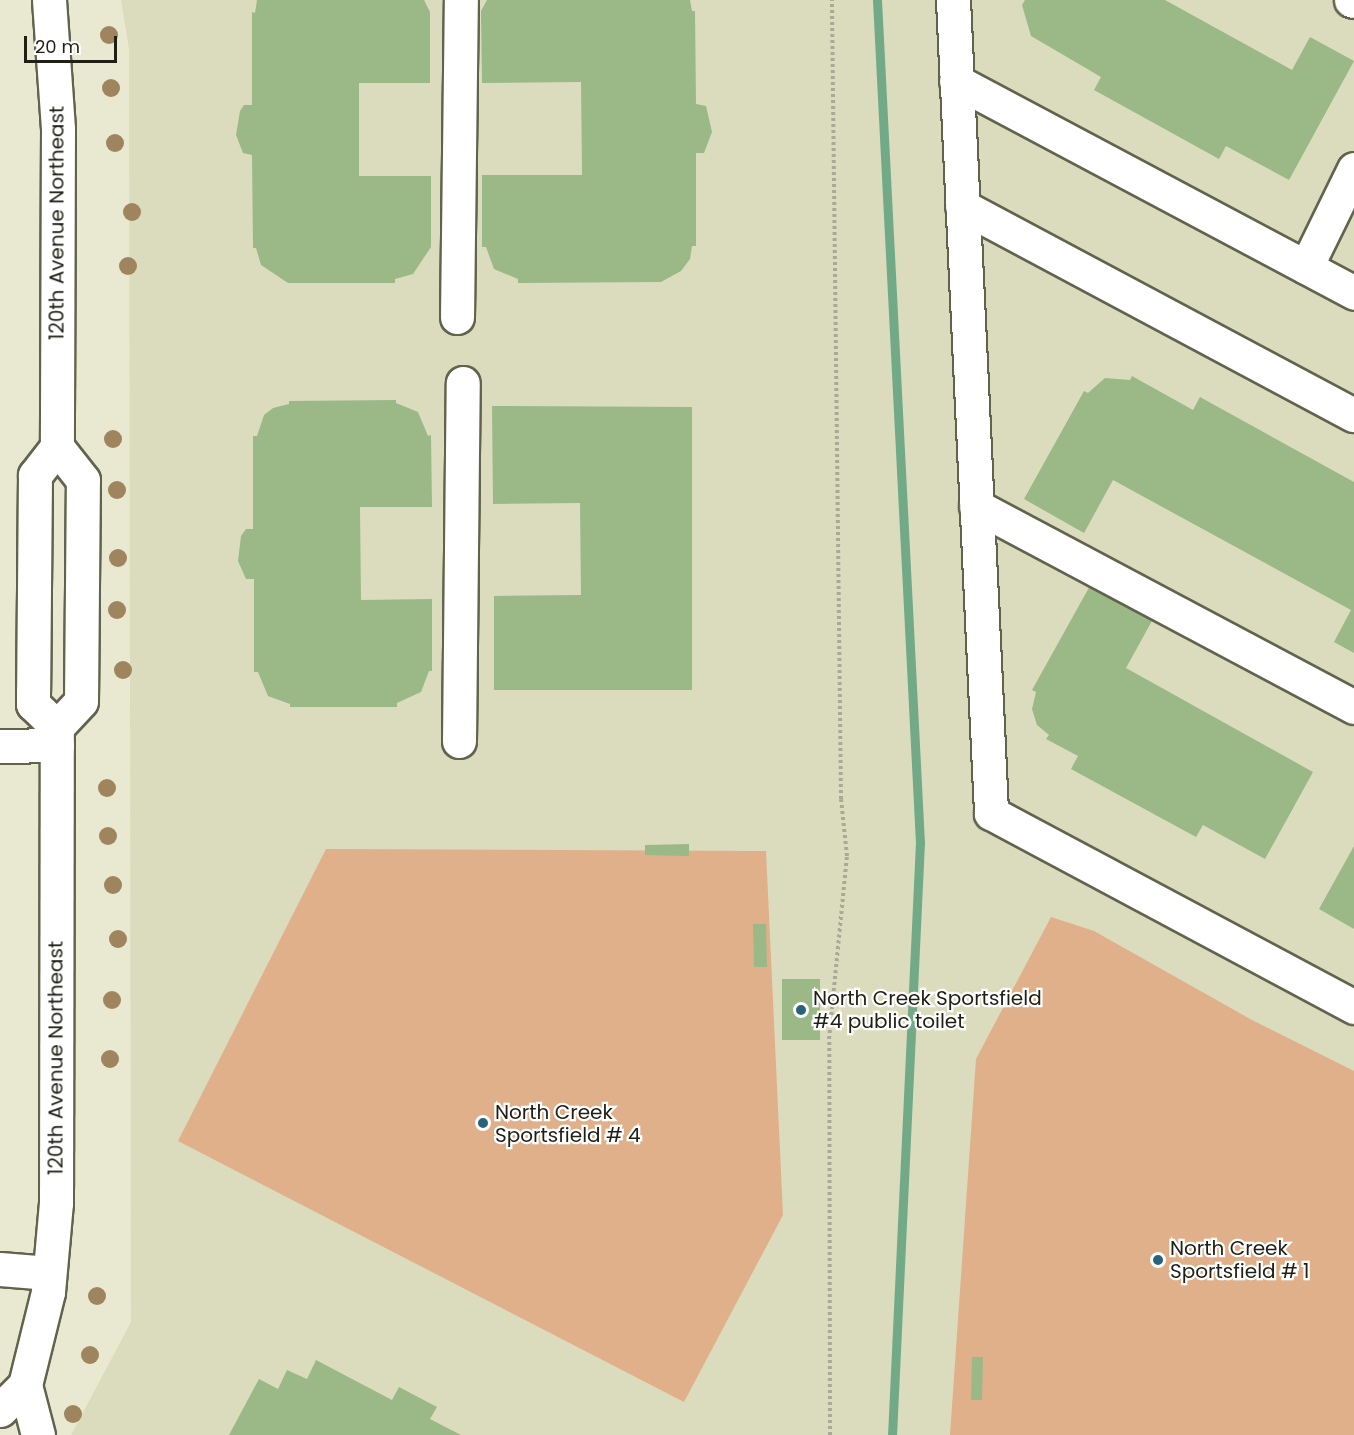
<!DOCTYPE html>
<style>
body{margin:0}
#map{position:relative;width:1354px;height:1435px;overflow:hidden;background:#e8e9d0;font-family:Poppins,sans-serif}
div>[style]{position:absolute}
.built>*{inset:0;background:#dbdcbd}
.green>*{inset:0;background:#dfb089}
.stream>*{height:9px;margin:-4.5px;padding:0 4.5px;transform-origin:4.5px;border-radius:4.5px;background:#72aa88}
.building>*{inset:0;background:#9ab986}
.path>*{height:4px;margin-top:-2px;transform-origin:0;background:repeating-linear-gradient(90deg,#a9aa96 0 3px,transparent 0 6px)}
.roads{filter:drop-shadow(2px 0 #62634d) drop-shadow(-2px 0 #62634d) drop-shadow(0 2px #62634d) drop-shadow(0 -2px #62634d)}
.minor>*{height:33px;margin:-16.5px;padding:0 16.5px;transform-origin:16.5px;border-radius:16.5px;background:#fff}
.major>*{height:33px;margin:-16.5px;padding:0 16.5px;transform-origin:16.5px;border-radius:16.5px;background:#fff}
.trees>*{width:18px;height:18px;margin:-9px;border-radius:50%;background:#9e855e}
.dots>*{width:16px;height:16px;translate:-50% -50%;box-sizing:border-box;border:3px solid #fff;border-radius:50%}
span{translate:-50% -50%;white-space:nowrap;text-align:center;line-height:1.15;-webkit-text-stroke:4.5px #fff;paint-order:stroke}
.street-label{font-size:20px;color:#1f1f16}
.poi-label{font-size:20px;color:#1f1f16}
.left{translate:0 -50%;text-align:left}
.scale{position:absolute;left:24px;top:36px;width:93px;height:27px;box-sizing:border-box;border:3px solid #1f1f16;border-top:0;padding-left:8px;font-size:18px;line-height:21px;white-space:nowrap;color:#1f1f16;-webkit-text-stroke:4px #fff;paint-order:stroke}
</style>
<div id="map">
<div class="built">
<i style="clip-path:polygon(121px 0,1354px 0,1354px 1435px,71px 1435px,131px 1322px,129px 49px)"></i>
</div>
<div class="green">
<i style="clip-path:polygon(326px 849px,766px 851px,783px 1215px,684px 1402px,178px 1141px)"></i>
<i style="clip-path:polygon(1051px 917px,1094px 931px,1252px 1020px,1354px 1071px,1354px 1435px,950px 1435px,976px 1059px)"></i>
</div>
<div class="stream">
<i style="left:877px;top:0;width:843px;rotate:87.08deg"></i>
<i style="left:920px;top:842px;width:594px;rotate:92.7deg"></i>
</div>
<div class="building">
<i style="clip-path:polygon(257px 0,424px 0,430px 12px,430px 83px,359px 83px,359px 176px,431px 176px,431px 247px,413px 274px,395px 279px,395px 283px,288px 283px,261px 265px,256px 248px,253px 248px,252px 155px,243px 153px,236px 135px,240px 111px,244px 105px,252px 105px,252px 12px,255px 13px)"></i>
<i style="clip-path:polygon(487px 0,690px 0,692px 11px,695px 11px,696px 104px,706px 106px,712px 132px,704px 153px,696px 153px,696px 246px,692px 246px,690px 259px,681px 271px,661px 282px,518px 283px,518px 279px,494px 269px,486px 247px,482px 247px,482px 175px,582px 175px,581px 82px,482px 83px,481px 11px)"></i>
<i style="clip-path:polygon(1025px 0,1165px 0,1292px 70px,1310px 37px,1354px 61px,1289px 180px,1226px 146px,1219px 159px,1094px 90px,1101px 77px,1031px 36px,1022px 5px)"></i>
<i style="clip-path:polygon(1132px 376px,1193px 410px,1200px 397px,1354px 482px,1354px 653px,1334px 642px,1351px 610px,1113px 480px,1084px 533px,1024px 499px,1084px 391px,1088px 393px,1105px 378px,1130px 380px)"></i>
<i style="clip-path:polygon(396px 400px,396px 403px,418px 412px,428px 436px,431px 435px,432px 507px,360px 507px,361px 600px,432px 599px,432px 671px,429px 671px,421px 692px,397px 703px,397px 707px,290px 707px,290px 704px,268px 696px,258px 672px,254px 672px,254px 579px,246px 579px,238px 561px,241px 536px,246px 529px,253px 529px,253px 436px,257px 436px,264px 415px,273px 408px,289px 404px,289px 401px)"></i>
<i style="clip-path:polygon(492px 406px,692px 407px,692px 690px,494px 690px,494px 596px,581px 595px,580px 503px,493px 504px)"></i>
<i style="clip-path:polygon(1091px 584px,1153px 619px,1126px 668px,1313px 772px,1265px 859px,1203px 825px,1196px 837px,1071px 769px,1078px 756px,1046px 739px,1049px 735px,1037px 725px,1032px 709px,1036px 692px,1032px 690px)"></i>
<i style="clip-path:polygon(689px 844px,689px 856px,645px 855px,645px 845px)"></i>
<i style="clip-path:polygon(1354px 846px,1354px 929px,1319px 909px)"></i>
<i style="clip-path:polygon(753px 924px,766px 924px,767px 967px,754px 967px)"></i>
<i style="clip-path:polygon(782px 979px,820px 979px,820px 1040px,782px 1040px)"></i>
<i style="clip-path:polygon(972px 1357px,983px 1357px,982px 1400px,971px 1400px)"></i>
<i style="clip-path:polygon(316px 1360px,392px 1400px,399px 1387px,437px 1407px,430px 1419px,461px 1435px,229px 1435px,259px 1379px,278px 1389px,287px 1370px,307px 1379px)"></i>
</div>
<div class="path">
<i style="left:830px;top:1435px;width:396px;rotate:-90.1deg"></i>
<i style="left:829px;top:1039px;width:184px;rotate:-84.4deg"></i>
<i style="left:847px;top:856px;width:57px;rotate:-96deg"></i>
<i style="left:841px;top:799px;width:799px;rotate:-90.65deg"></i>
</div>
<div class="roads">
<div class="minor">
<i style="left:953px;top:0;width:814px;rotate:87.32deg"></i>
<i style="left:991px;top:813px;width:412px;rotate:28.1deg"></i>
<i style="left:1351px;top:0;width:3px;rotate:18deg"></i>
<i style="left:956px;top:81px;width:451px;rotate:28deg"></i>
<i style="left:962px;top:206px;width:444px;rotate:28.1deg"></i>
<i style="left:1306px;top:267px;width:109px;rotate:-63.9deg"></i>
<i style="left:457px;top:317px;width:317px;rotate:-89.3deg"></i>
<i style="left:976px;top:506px;width:428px;rotate:28deg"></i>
<i style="left:459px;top:741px;width:358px;rotate:-89.4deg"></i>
<i style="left:0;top:746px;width:57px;rotate:-1deg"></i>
<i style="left:0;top:1269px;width:49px;rotate:4.7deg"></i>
</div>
<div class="major">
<i style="left:49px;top:0;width:129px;rotate:86deg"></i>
<i style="left:58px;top:129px;width:318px;rotate:90.2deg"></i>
<i style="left:57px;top:447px;width:36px;rotate:128deg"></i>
<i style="left:35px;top:475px;width:216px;rotate:90.5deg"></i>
<i style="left:33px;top:691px;width:13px;rotate:90deg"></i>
<i style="left:33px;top:704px;width:33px;rotate:44deg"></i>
<i style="left:25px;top:1385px;width:52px;rotate:75.4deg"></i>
<i style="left:0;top:1410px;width:35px;rotate:-45deg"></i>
<i style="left:25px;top:1385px;width:96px;rotate:-76.1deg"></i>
<i style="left:48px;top:1292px;width:89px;rotate:-84.9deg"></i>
<i style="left:56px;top:1203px;width:476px;rotate:-89.9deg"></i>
<i style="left:57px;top:727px;width:35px;rotate:-47deg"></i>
<i style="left:81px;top:701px;width:221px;rotate:-89.5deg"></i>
<i style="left:83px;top:480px;width:42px;rotate:-128.2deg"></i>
</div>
</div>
<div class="trees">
<i style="left:109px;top:35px"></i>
<i style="left:111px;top:88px"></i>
<i style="left:115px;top:143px"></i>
<i style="left:132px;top:212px"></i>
<i style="left:128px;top:266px"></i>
<i style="left:113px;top:439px"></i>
<i style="left:117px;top:490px"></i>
<i style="left:118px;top:558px"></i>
<i style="left:117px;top:610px"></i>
<i style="left:123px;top:670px"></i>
<i style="left:107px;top:788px"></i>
<i style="left:108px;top:836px"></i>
<i style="left:113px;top:885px"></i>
<i style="left:118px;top:939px"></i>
<i style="left:112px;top:1000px"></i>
<i style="left:110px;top:1059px"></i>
<i style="left:97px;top:1296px"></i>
<i style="left:90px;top:1355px"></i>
<i style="left:73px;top:1414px"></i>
</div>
<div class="dots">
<i style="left:801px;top:1010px;background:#28627b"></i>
<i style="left:483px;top:1123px;background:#28627b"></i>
<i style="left:1158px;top:1260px;background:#28627b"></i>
</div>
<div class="street-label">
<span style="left:57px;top:223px;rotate:-90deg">120th Avenue Northeast</span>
<span style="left:56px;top:1058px;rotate:-90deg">120th Avenue Northeast</span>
</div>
<div class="poi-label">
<span class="left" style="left:813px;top:1010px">North Creek Sportsfield<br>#4 public toilet</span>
<span class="left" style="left:495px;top:1124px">North Creek<br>Sportsfield # 4</span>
<span class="left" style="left:1170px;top:1260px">North Creek<br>Sportsfield # 1</span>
</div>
<div class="scale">20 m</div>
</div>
